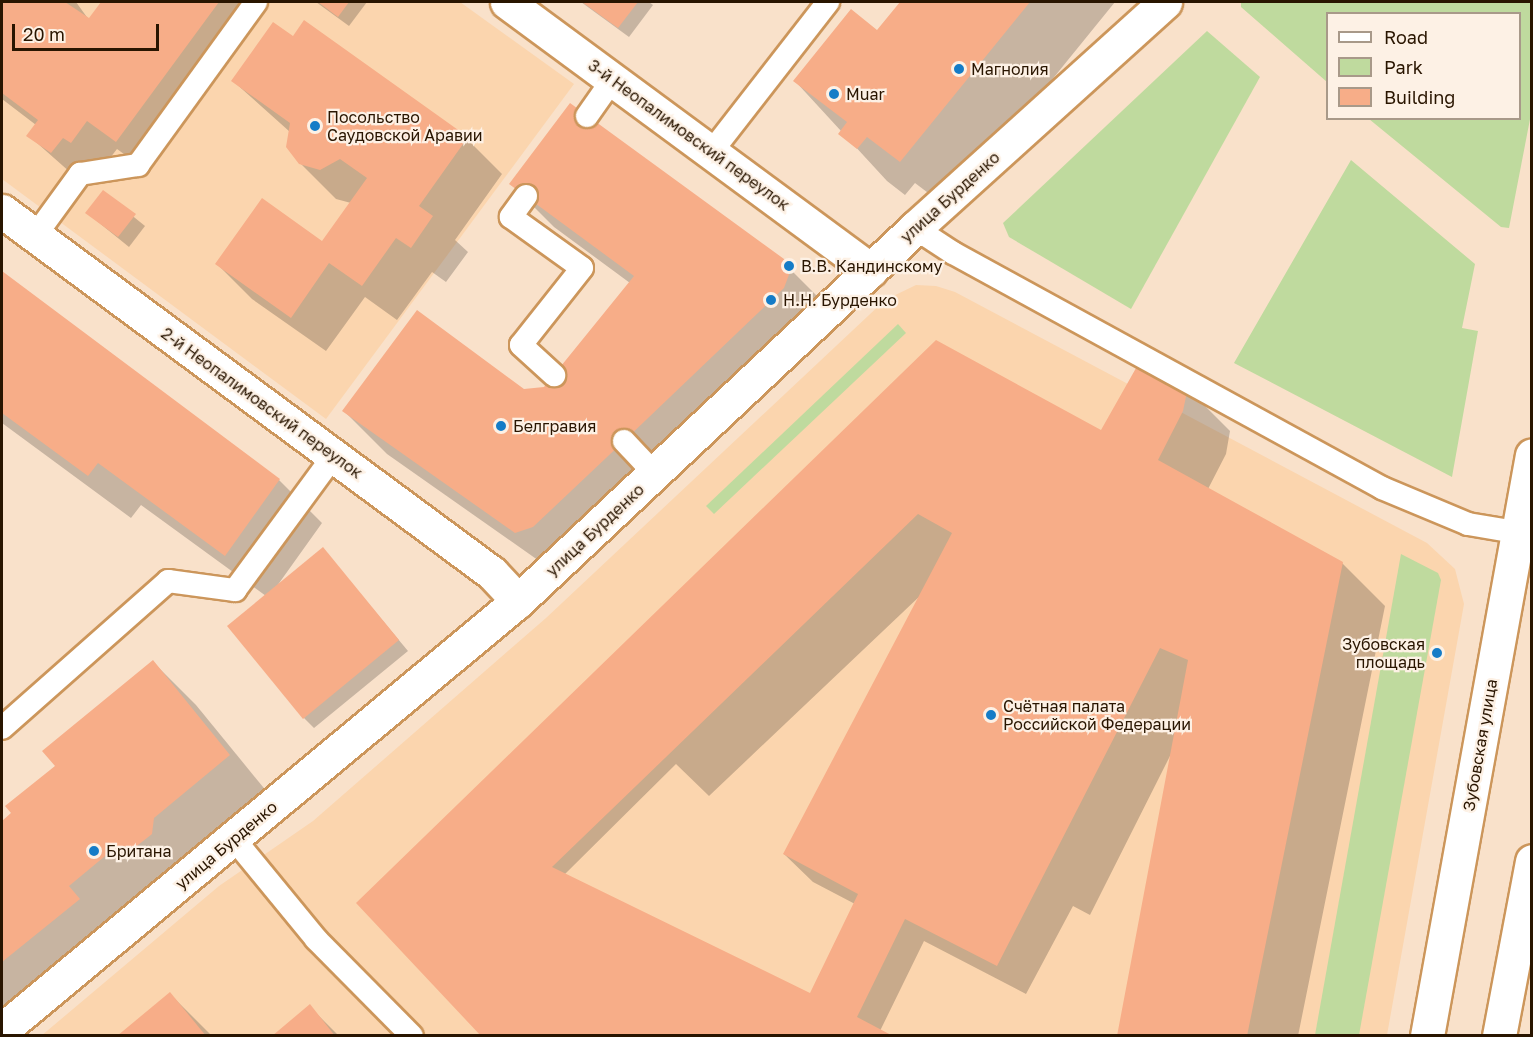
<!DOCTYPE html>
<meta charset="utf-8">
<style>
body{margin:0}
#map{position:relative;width:1533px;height:1037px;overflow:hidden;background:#f9e1ca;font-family:"Golos Text",sans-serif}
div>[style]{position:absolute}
.built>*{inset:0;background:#fbd5ae}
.green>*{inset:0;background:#bfda9e}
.shadow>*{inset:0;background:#0003}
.building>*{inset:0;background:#f7ad88}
.roads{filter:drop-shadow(2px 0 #cc965b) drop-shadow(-2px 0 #cc965b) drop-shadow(0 2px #cc965b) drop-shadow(0 -2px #cc965b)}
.service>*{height:22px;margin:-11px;padding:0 11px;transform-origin:11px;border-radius:11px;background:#fff}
.minor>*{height:33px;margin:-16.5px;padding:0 16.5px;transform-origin:16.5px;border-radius:16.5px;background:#fff}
.secondary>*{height:33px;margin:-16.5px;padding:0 16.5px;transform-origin:16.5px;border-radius:16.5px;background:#fff}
.dots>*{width:16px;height:16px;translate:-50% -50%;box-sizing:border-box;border:3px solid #fdf1e5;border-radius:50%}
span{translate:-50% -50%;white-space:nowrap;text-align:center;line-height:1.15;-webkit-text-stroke:4.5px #fdf1e5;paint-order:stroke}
.poi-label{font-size:16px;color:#291500}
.left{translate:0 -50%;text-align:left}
.right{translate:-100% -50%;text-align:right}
.street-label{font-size:16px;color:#291500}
.frame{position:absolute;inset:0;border:3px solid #291500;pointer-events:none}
.legend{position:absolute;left:1326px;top:12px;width:195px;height:108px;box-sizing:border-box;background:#fdf1e5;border:2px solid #a89989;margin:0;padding:8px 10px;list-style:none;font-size:18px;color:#291500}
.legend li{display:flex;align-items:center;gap:12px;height:30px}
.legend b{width:30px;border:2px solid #a89989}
.scale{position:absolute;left:12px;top:24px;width:147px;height:27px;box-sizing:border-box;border:3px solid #291500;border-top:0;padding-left:8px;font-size:18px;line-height:21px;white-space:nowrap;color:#291500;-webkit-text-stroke:4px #fdf1e5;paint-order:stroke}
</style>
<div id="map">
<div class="built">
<i style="clip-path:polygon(2px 2px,460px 2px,574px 84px,326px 419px,2px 179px)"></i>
<i style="clip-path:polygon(916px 285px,936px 286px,955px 292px,1427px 543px,1455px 569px,1464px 604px,1387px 1035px,41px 1036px,219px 886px,313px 821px,546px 618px,885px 300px)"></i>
</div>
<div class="green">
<i style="clip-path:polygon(1241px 2px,1531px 2px,1531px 114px,1509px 228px,1501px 227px,1369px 119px,1520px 118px,1520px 14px,1328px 14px,1327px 82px,1241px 7px)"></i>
<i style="clip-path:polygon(1207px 31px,1260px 77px,1131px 309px,1009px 237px,1003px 223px)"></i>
<i style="clip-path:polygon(1351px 160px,1475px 264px,1462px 328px,1478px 331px,1452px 477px,1234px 363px)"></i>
<i style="clip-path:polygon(898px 324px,906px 333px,714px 514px,706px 506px)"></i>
<i style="clip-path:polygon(1401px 554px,1438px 573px,1441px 580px,1359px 1035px,1315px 1035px)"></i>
</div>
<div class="shadow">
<i style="clip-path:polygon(2px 2px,76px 2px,89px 20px,103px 2px,268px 2px,146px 170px,117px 149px,100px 171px,80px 181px,28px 135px,36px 125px,2px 99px)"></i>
<i style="clip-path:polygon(316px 2px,367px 2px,349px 26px)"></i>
<i style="clip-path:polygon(581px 2px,649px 2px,653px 5px,629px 37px)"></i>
<i style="clip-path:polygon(902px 2px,1115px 2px,948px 208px,915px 183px,905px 195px,887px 181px,795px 81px,878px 32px)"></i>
<i style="clip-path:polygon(293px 38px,467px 139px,502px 174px,455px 240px,468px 252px,446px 282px,432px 272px,397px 320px,365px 297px,326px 351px,252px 299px,217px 264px,323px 243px,351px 203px,336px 199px,300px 163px,290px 132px,233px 81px)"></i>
<i style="clip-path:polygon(570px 105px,788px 267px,831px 310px,559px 575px,387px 454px,344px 411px,545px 388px,630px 283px,554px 227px,511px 184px)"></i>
<i style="clip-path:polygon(103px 192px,145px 226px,129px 247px,87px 213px)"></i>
<i style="clip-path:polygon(2px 273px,279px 480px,322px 523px,277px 586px,323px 549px,408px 651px,314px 728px,304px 718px,266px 596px,141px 505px,131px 518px,2px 423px)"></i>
<i style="clip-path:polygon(evenodd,936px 342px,1101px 432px,1187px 388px,1230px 431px,1226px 454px,1208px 489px,1342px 563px,1385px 606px,1298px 1036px,1119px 1036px,1171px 754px,1090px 915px,1073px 906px,1026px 994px,924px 941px,880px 1031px,437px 983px,936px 342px,921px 595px,784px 854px,813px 882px,855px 904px,819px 1001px,564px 875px,676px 764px,709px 796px,921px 595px)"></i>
<i style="clip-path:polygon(153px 662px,196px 705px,272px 798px,2px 1036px,2px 823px)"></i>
<i style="clip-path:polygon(170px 994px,212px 1036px,119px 1036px)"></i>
<i style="clip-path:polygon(310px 1007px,339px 1036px,274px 1036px)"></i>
</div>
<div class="building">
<i style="clip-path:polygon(2px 2px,65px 2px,89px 18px,101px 2px,219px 2px,116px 142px,87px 121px,71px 143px,63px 138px,51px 153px,26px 136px,38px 120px,2px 93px)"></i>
<i style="clip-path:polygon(318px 2px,349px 2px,338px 17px)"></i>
<i style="clip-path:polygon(582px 2px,638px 2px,618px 28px)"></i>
<i style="clip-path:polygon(900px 2px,1030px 2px,900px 162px,867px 137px,857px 149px,838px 134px,847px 122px,793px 81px,851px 9px,877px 30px)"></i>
<i style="clip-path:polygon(304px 20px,468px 137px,419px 206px,433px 216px,411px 248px,396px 238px,362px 286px,329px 263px,291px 318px,215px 264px,262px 198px,322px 241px,367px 178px,340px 159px,320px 170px,299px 164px,286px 147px,290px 123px,231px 81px,273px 22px,293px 36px)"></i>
<i style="clip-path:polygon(570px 103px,784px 259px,790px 272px,784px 288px,624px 441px,533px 527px,515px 533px,342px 411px,417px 310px,524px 389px,544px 387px,634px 276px,509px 184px)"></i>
<i style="clip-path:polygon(103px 190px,136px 214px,118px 237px,85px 213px)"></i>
<i style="clip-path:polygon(2px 271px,280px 479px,225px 556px,98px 463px,88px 476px,2px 413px)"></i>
<i style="clip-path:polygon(evenodd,936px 340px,1101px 430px,1140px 361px,1188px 387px,1183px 411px,1158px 460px,1343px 562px,1247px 1036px,1117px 1036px,1188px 660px,1160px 648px,997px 966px,905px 919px,857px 1017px,893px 1036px,481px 1036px,356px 903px,936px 340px,918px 514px,952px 533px,783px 854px,858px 894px,810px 993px,552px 867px,918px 514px)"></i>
<i style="clip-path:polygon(323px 547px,399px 640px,303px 719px,227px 626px)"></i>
<i style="clip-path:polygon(153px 660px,230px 755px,154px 818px,152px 834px,133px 849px,116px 847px,69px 886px,80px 899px,2px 962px,2px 821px,11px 813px,5px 806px,55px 766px,42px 751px)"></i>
<i style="clip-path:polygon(170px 992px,206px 1036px,117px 1036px)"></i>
<i style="clip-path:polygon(310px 1004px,335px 1036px,272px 1036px)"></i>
</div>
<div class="roads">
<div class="service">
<i style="left:587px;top:116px;width:45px;rotate:-54.9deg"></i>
<i style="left:712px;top:151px;width:189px;rotate:-52.1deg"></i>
<i style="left:526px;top:196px;width:26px;rotate:126deg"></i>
<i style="left:511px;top:217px;width:87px;rotate:35.7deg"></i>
<i style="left:582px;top:268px;width:98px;rotate:128.4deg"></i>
<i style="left:521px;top:345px;width:45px;rotate:42.3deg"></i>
<i style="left:915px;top:228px;width:45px;rotate:33.3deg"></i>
<i style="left:953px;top:253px;width:489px;rotate:28.7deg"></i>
<i style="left:1382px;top:488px;width:93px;rotate:22.7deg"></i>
<i style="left:1468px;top:524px;width:49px;rotate:9.5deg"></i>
<i style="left:35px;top:236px;width:77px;rotate:-54deg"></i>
<i style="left:80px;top:174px;width:59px;rotate:-8.8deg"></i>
<i style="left:138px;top:165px;width:201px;rotate:-54.1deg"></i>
<i style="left:624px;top:441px;width:45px;rotate:46.8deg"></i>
<i style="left:2px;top:728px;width:222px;rotate:-41.5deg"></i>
<i style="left:168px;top:581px;width:68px;rotate:7.7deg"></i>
<i style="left:235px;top:590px;width:167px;rotate:-53.7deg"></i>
<i style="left:234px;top:839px;width:129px;rotate:50.6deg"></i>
<i style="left:316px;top:939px;width:136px;rotate:45.3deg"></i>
</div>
<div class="minor">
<i style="left:507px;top:2px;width:452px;rotate:36.4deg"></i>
<i style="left:2px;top:211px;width:609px;rotate:36.46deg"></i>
<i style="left:492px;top:573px;width:38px;rotate:47deg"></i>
<i style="left:2px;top:1030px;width:671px;rotate:-39.74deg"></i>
<i style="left:518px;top:601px;width:545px;rotate:-43.21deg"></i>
<i style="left:915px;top:228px;width:337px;rotate:-42.1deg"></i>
</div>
<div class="secondary">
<i style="left:1427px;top:1036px;width:590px;rotate:-79.76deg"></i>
<i style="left:1499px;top:1036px;width:178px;rotate:-79.3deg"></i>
</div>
</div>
<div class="dots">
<i style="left:959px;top:69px;background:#157cc7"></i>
<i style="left:834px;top:94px;background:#157cc7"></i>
<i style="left:315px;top:126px;background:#157cc7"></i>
<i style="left:789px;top:266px;background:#157cc7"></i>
<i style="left:771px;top:300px;background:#157cc7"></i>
<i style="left:501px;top:426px;background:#157cc7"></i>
<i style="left:1437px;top:653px;background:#157cc7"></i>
<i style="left:991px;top:715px;background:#157cc7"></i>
<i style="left:94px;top:851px;background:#157cc7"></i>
</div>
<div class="poi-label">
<span class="left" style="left:971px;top:69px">Магнолия</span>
<span class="left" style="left:846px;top:94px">Muar</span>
<span class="left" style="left:327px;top:126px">Посольство<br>Саудовской Аравии</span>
<span class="left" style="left:801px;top:266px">В.В. Кандинскому</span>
<span class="left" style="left:783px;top:300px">Н.Н. Бурденко</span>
<span class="left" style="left:513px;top:426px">Белгравия</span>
<span class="right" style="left:1425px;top:653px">Зубовская<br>площадь</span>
<span class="left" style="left:1003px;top:715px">Счётная палата<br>Российской Федерации</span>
<span class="left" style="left:106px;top:851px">Британа</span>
</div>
<div class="street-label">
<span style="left:689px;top:135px;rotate:36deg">3-й Неопалимовский переулок</span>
<span style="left:950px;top:197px;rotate:-42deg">улица Бурденко</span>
<span style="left:262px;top:403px;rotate:36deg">2-й Неопалимовский переулок</span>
<span style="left:595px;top:530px;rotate:-43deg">улица Бурденко</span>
<span style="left:1480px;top:745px;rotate:-80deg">Зубовская улица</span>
<span style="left:226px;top:845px;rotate:-40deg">улица Бурденко</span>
</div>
<div class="frame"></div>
<ul class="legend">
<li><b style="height:8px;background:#fff"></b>Road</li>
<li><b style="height:16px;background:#bfda9e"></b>Park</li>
<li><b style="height:16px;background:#f7ad88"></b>Building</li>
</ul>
<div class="scale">20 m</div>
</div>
